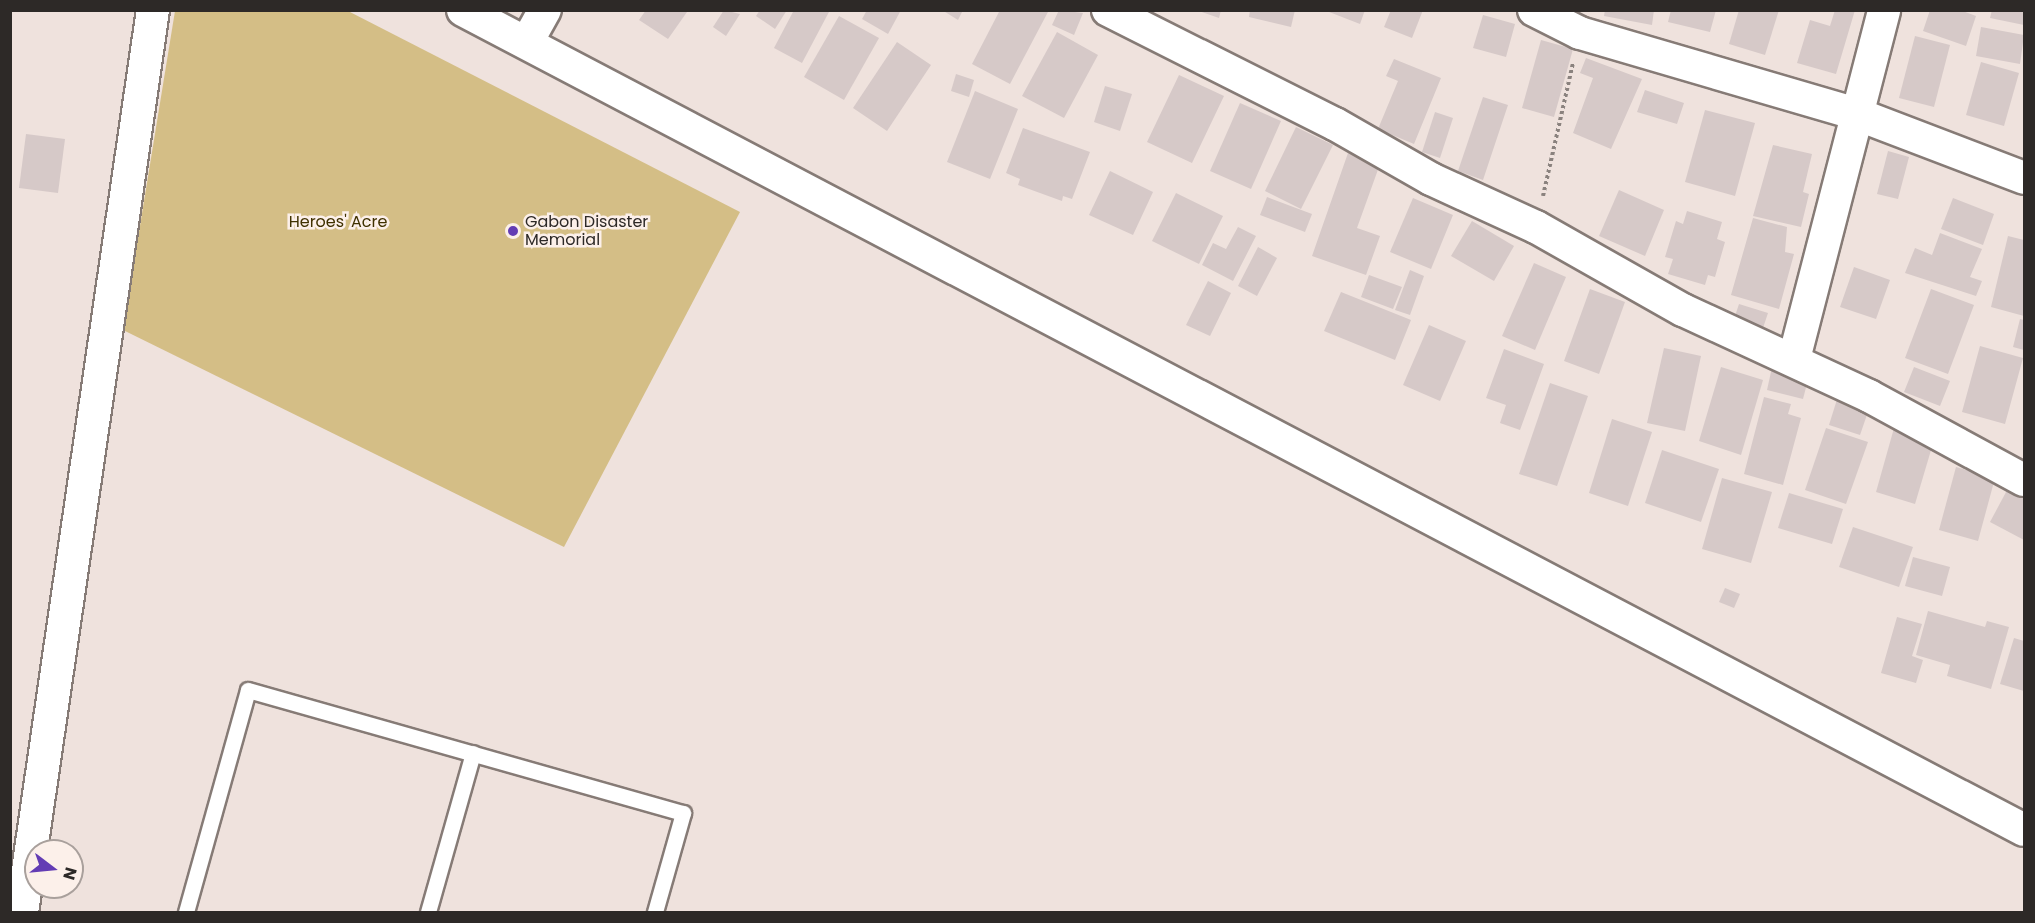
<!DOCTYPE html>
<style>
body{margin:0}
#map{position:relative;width:2035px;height:923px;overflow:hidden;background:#efe2dd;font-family:Poppins,sans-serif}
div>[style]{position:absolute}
.green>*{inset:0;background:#d4be86}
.building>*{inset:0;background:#d6c9c8}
.path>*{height:4px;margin-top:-2px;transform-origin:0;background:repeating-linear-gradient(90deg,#8a827e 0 3px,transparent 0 6px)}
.roads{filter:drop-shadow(2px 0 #867b76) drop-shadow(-2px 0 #867b76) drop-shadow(0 2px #867b76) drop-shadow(0 -2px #867b76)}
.service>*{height:15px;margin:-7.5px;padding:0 7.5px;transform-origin:7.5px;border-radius:7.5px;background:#fff}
.minor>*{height:32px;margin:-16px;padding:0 16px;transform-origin:16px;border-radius:16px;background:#fff}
.dots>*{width:16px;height:16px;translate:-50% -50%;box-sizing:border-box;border:3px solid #fcf0ea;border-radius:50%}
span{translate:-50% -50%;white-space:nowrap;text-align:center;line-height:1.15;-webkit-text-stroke:5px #fcf0ea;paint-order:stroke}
.park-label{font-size:16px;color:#403100}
.poi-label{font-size:16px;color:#2d2927}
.left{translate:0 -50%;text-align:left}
.frame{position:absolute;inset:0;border:12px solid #2d2927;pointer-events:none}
.north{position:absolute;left:24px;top:839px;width:60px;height:60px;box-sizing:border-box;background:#fcf0ea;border:2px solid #a9a09c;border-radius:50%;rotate:106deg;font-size:16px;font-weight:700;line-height:24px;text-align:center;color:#2d2927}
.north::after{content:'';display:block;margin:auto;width:21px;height:27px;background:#633cb4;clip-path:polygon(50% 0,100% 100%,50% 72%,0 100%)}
</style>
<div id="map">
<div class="green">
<i style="clip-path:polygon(175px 11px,348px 11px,740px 212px,564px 547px,123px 330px)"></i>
</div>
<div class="building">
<i style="clip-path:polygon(646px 10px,684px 10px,687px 12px,668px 39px,639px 20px)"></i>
<i style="clip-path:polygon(724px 10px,740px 14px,726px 36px,713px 27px)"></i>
<i style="clip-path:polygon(760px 10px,787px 10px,775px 29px,756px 16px)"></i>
<i style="clip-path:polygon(794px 10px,830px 10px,802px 63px,774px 48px)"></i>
<i style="clip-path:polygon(867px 10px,901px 10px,888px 34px,862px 19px)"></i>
<i style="clip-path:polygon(942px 10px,963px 10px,958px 20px)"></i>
<i style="clip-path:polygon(1000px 10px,1049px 10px,1010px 84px,972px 64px)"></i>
<i style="clip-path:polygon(1059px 10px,1083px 13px,1074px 35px,1052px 25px)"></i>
<i style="clip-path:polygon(1196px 10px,1221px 10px,1219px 18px)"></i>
<i style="clip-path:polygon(1250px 10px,1295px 10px,1291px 27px,1249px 17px)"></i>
<i style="clip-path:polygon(1324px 10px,1365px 10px,1360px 24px)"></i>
<i style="clip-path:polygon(1391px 10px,1423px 10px,1412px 38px,1384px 27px)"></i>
<i style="clip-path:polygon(1605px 10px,1654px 10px,1652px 25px,1604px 16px)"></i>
<i style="clip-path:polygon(1671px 10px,1716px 10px,1710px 32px,1668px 22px)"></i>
<i style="clip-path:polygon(1739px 10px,1779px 10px,1765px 55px,1729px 44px)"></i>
<i style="clip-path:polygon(1835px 10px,1855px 10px,1836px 74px,1797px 63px,1810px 20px,1830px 26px)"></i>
<i style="clip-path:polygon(1930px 10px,1960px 10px,1976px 16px,1966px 46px,1923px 31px)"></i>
<i style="clip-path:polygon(1992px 10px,2024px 10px,2024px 25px,1990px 18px)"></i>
<i style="clip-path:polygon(1483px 15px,1515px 24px,1506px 57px,1473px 48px)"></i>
<i style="clip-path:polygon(839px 16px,879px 38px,844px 100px,804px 77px)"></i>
<i style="clip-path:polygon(1981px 27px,2024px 35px,2020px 64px,1976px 56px)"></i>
<i style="clip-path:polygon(1057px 32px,1098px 55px,1064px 118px,1022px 96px)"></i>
<i style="clip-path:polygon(1915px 36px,1950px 45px,1934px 107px,1899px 98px)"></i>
<i style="clip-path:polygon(1541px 40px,1573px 49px,1554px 117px,1522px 108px)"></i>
<i style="clip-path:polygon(897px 42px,931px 65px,887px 131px,853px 108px)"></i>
<i style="clip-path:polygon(1586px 58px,1642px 79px,1611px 149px,1573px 133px,1593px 78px,1580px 73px)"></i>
<i style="clip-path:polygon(1394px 59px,1441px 78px,1414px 144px,1378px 129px,1398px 81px,1386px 76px)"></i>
<i style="clip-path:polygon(1981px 62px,2019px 73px,2004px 126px,1966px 115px)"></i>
<i style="clip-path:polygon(956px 74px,974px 80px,969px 97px,951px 91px)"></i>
<i style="clip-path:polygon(1179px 75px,1224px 96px,1192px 163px,1147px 142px)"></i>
<i style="clip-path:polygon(1105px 86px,1132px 94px,1120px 131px,1094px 122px)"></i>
<i style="clip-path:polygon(1645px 90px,1684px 103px,1677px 124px,1637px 112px)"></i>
<i style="clip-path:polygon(975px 91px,1018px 109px,990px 179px,947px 162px)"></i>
<i style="clip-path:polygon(1483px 97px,1508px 105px,1483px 180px,1458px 171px)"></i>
<i style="clip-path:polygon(1240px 103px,1281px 121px,1251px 189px,1210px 171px)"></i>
<i style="clip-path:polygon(1705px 110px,1755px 123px,1735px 196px,1685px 182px)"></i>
<i style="clip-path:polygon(1435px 112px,1453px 118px,1440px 158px,1422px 152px)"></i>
<i style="clip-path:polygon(1296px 127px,1333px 145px,1301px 209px,1265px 191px)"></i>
<i style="clip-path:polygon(1023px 128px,1090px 152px,1072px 199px,1063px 196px,1062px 201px,1018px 185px,1020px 179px,1006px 173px)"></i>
<i style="clip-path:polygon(26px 134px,65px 139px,58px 193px,19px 188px)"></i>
<i style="clip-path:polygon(1773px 145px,1812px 154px,1803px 192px,1809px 194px,1801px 227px,1753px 216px)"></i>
<i style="clip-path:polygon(1888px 151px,1909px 157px,1898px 199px,1877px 194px)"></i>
<i style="clip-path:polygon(1348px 153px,1380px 164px,1357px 228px,1380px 236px,1366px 275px,1312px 256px)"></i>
<i style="clip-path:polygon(1110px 171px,1153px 192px,1133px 235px,1089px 215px)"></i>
<i style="clip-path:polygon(1619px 190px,1664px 210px,1645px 256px,1599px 236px)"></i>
<i style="clip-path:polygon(1176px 193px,1223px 216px,1199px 264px,1152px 241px)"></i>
<i style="clip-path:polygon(1267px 197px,1312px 214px,1305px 232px,1260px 215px)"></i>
<i style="clip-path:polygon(1413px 198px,1453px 215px,1431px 269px,1390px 252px)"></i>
<i style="clip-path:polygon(1953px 198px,1994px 214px,1983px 245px,1941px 229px)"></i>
<i style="clip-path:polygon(1687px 211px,1722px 222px,1717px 239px,1725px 242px,1715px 277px,1708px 275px,1705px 285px,1668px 274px,1673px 259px,1665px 257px,1676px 221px,1683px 224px)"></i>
<i style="clip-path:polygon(1753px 218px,1787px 227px,1785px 252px,1794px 254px,1779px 309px,1731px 295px)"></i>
<i style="clip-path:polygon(1472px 221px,1514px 246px,1494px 281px,1451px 256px)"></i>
<i style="clip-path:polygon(1238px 227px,1256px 236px,1233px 281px,1202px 265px,1213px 243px,1226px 249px)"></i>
<i style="clip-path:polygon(1940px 233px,1982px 249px,1970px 277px,1982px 281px,1976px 296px,1905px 273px,1915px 248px,1932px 255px)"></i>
<i style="clip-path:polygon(2008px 236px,2024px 240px,2024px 316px,1991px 307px)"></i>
<i style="clip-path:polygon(1258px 247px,1277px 258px,1257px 296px,1238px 286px)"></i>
<i style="clip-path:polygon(1534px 263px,1566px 277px,1535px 350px,1502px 336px)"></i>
<i style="clip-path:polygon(1854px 267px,1890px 280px,1876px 319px,1840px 307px)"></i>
<i style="clip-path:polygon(1410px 270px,1424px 276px,1410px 315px,1395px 310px)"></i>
<i style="clip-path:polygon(1369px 275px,1402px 287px,1393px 309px,1361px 297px)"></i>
<i style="clip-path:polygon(1208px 281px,1231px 293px,1210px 336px,1186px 325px)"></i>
<i style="clip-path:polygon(1590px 289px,1625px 302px,1599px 374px,1564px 361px)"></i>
<i style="clip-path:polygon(1931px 289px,1974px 305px,1948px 374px,1905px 358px)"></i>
<i style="clip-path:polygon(1341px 292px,1411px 320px,1395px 360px,1324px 331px)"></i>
<i style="clip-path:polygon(1739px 304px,1768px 313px,1761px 334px,1732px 325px)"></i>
<i style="clip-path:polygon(2020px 319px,2024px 320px,2024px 350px,2013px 347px)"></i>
<i style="clip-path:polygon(1429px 325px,1466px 341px,1440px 401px,1403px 385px)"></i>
<i style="clip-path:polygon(1980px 346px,2023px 358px,2005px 424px,1962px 412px)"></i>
<i style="clip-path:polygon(1664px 348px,1701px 356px,1685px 431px,1647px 423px)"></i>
<i style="clip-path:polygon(1504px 349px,1544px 364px,1520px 430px,1500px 423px,1506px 405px,1486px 398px)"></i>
<i style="clip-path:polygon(1773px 363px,1810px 372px,1803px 399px,1767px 390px)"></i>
<i style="clip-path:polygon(1721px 367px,1763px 380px,1741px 455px,1699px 441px)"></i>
<i style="clip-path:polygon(1914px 367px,1950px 381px,1940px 406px,1904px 392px)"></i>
<i style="clip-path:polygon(1550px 383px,1588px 396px,1557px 486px,1519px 474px)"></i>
<i style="clip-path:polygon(1839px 393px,1871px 403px,1860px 435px,1829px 425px)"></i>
<i style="clip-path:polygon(1764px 397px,1791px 404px,1788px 414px,1801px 418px,1783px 485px,1744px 474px)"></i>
<i style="clip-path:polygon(1612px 419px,1652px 432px,1628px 506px,1589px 493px)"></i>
<i style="clip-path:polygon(1826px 428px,1868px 442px,1846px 504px,1805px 490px)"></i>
<i style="clip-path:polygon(1894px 428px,1934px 440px,1915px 504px,1876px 492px)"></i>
<i style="clip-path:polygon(1662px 450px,1719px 469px,1701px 522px,1645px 503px)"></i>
<i style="clip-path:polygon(1956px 467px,1995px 478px,1978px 541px,1939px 530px)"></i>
<i style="clip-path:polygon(1722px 478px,1772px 492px,1751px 563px,1702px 549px)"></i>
<i style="clip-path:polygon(2013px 479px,2024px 485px,2024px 540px,1990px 522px)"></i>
<i style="clip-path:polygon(1789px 493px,1843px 509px,1832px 544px,1778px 528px)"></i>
<i style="clip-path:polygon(1853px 527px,1913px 547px,1899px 587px,1839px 567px)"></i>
<i style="clip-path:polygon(1913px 557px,1950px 567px,1942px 596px,1905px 586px)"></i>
<i style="clip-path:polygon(1725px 588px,1740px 594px,1734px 608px,1719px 602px)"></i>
<i style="clip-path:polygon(1928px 611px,1985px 627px,1987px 621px,2009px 627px,1991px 689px,1947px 676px,1950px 665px,1916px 655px)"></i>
<i style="clip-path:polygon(1897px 617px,1922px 624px,1912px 656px,1923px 660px,1916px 683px,1881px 673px)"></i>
<i style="clip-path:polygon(2014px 638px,2024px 641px,2024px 691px,2000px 684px)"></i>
</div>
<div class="path">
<i style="left:1543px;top:196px;width:136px;rotate:-77.3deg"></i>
</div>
<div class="roads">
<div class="service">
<i style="left:186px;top:912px;width:230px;rotate:-74.4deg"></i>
<i style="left:248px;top:690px;width:452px;rotate:15.8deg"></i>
<i style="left:683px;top:813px;width:103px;rotate:105.8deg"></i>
<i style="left:428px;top:912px;width:165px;rotate:-74.2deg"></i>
</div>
<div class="minor">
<i style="left:463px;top:10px;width:1763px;rotate:27.71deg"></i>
<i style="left:1108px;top:10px;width:254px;rotate:26.7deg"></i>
<i style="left:1335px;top:124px;width:111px;rotate:29.8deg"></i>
<i style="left:1431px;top:179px;width:115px;rotate:24.6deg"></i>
<i style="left:1536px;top:227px;width:169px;rotate:29.5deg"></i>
<i style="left:1683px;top:310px;width:205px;rotate:24.8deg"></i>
<i style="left:1869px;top:396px;width:176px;rotate:28.5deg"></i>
<i style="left:1534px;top:10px;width:51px;rotate:26.6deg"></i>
<i style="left:1580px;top:33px;width:285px;rotate:16.3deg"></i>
<i style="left:1854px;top:113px;width:182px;rotate:20.9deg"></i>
<i style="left:527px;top:42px;width:37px;rotate:-61deg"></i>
<i style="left:1794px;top:359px;width:360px;rotate:-75.5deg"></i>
<i style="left:22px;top:912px;width:911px;rotate:-81.74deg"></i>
</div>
</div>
<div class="dots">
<i style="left:513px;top:231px;background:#633cb4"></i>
</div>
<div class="park-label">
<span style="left:338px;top:222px">Heroes' Acre</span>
</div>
<div class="poi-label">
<span class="left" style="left:525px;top:231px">Gabon Disaster<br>Memorial</span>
</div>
<div class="frame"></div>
<div class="north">N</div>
</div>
